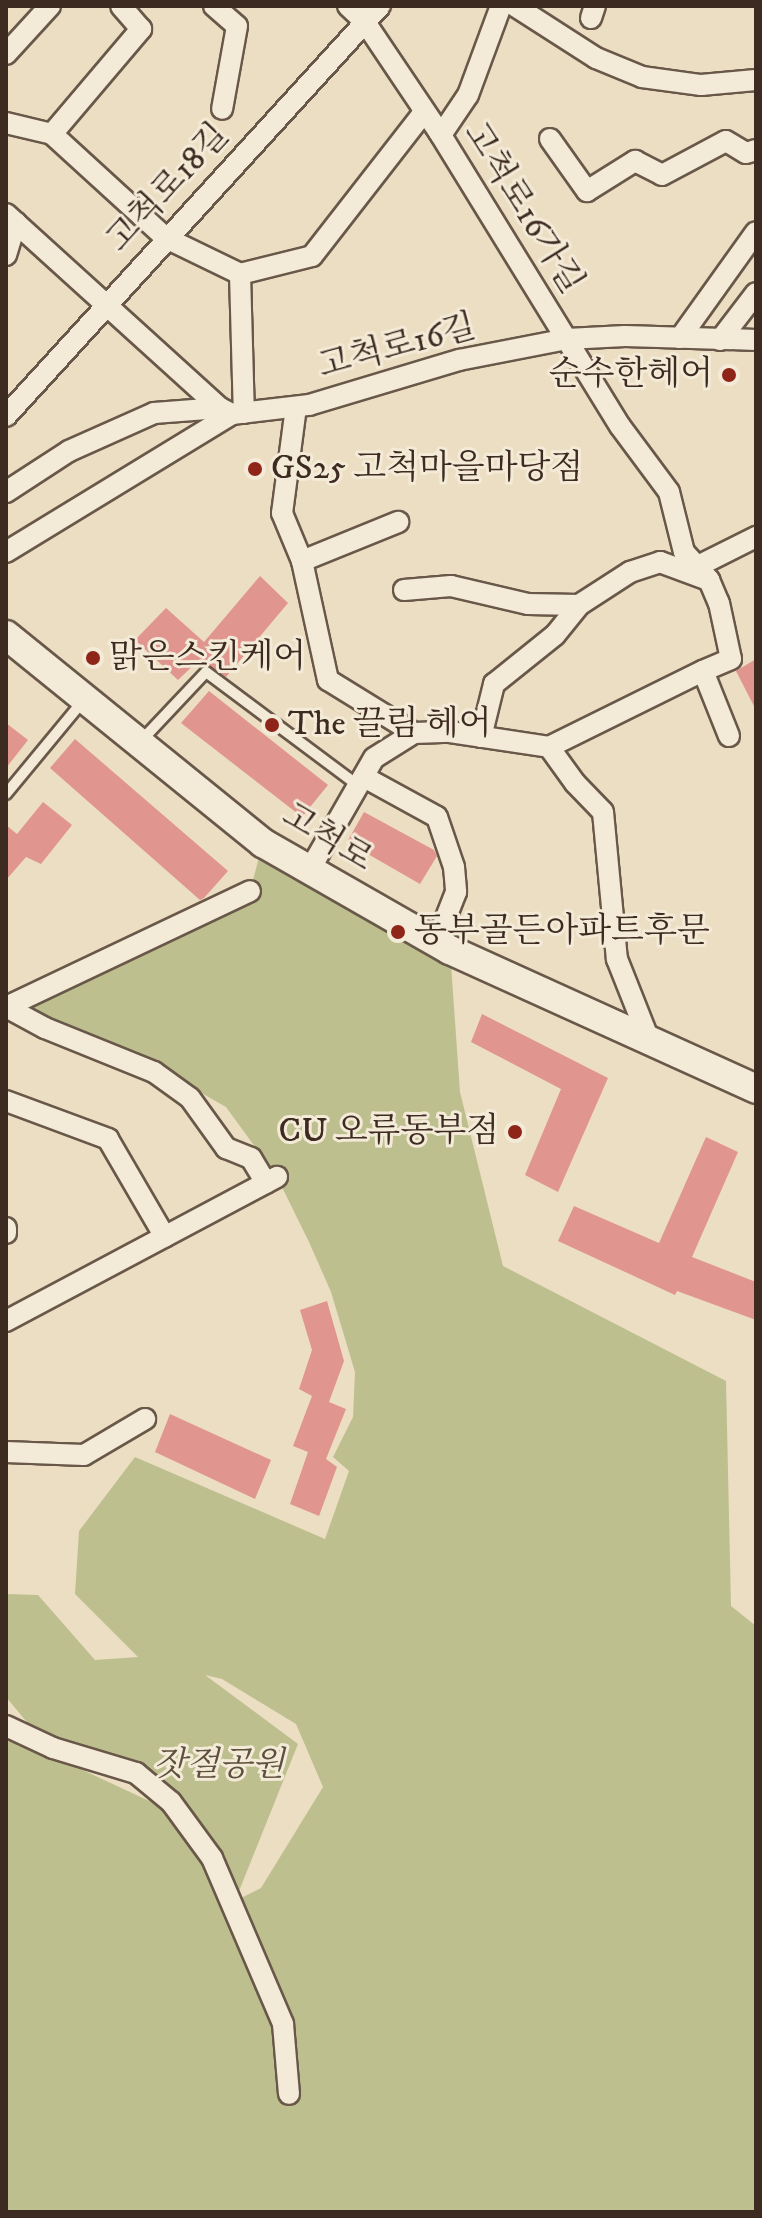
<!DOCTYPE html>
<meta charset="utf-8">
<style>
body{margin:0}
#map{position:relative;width:762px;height:2218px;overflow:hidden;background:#ecdec2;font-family:"IM FELL DW Pica","Noto Serif KR",serif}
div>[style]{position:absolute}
.green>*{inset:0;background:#bebf8f}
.building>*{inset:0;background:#e0958f}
.roads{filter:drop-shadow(2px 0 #695849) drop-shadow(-2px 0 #695849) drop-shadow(0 2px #695849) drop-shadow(0 -2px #695849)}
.lane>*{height:10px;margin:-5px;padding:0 5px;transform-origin:5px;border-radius:5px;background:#f3ead7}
.street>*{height:20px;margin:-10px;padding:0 10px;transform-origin:10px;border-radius:10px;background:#f3ead7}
.secondary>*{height:28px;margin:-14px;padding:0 14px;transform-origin:14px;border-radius:14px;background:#f3ead7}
.dots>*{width:22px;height:22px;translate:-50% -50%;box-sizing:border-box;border:4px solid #f3ead7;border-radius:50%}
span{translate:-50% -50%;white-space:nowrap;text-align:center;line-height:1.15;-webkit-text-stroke:6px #f3ead7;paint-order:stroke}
.street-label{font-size:34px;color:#3d2b21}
.poi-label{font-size:34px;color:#3d2b21}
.right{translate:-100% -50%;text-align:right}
.left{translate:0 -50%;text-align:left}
.park-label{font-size:34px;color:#5d503c;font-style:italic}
.frame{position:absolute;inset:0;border:8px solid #3d2b21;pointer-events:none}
</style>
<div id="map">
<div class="green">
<i style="clip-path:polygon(evenodd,263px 843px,450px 950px,460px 1092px,503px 1266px,726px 1381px,731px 1606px,756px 1626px,756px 2212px,6px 2212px,6px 1741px,29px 1745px,160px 1806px,220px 1887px,182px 1821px,118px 1756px,46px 1745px,6px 1697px,7px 1594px,38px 1595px,95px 1660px,138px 1657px,75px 1594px,79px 1531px,135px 1457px,325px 1539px,349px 1471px,333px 1457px,353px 1417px,355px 1372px,331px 1292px,309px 1242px,277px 1177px,226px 1107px,133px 1054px,6px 1007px,250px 891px,263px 843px,205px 1675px,222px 1679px,296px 1724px,323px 1787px,261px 1888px,235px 1901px,298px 1744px,205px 1675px)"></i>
</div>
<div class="building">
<i style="clip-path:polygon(260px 576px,288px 603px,226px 677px,200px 659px,178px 680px,135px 640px,166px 608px,204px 642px)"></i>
<i style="clip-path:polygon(756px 659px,756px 710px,736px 671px)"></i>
<i style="clip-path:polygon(209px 691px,328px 785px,302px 817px,181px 723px)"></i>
<i style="clip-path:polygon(6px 723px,28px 740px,6px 768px)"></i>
<i style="clip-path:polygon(75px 739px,228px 871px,204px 898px,200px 900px,50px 768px)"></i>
<i style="clip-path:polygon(43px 802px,72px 825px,41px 864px,26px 857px,6px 880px,6px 825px,17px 834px)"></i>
<i style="clip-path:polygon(364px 812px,434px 850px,437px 856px,420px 884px,347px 842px)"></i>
<i style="clip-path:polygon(482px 1014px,608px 1078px,558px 1192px,525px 1175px,561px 1089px,471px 1042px)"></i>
<i style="clip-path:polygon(706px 1137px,738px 1152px,692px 1257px,756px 1282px,756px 1320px,677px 1291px,675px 1295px,558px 1241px,574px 1206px,659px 1243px)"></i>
<i style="clip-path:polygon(327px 1301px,344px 1361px,329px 1402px,346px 1409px,326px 1459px,337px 1467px,319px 1516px,290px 1504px,308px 1452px,293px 1446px,312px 1396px,299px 1389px,312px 1350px,300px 1310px)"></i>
<i style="clip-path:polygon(170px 1414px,271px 1460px,255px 1499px,155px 1452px)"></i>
</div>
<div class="roads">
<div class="lane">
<i style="left:140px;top:742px;width:96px;rotate:-46.7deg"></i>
<i style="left:206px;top:672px;width:191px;rotate:36.7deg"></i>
<i style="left:6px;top:794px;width:121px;rotate:-50.4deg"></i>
</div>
<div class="street">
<i style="left:214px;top:6px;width:30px;rotate:41deg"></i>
<i style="left:237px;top:26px;width:84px;rotate:100.2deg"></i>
<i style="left:348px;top:6px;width:23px;rotate:43deg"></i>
<i style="left:365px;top:22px;width:133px;rotate:56.1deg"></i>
<i style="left:439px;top:132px;width:345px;rotate:58.4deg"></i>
<i style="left:620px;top:426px;width:82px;rotate:53.4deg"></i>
<i style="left:669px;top:492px;width:62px;rotate:76deg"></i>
<i style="left:684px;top:552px;width:38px;rotate:48deg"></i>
<i style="left:709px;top:580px;width:25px;rotate:67deg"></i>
<i style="left:719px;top:603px;width:57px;rotate:77.9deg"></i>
<i style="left:731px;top:659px;width:30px;rotate:157deg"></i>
<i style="left:703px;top:671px;width:70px;rotate:68.2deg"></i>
<i style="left:515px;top:6px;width:96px;rotate:32.7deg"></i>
<i style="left:596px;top:58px;width:50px;rotate:22.4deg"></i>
<i style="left:642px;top:77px;width:60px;rotate:7.7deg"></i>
<i style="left:701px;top:85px;width:55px;rotate:-5.2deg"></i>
<i style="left:591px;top:18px;width:13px;rotate:-72deg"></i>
<i style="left:6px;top:54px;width:65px;rotate:-47.5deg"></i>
<i style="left:6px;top:123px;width:47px;rotate:13.4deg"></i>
<i style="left:52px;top:134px;width:154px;rotate:42.4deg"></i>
<i style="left:166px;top:238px;width:82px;rotate:25.9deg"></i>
<i style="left:240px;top:274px;width:74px;rotate:-14deg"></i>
<i style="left:312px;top:256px;width:182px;rotate:-52.1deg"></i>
<i style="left:52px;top:134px;width:138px;rotate:-49.7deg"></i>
<i style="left:141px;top:29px;width:30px;rotate:-131deg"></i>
<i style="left:441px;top:135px;width:48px;rotate:-56deg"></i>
<i style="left:468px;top:95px;width:95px;rotate:-69.7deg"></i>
<i style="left:550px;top:139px;width:64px;rotate:54.6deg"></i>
<i style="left:587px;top:191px;width:57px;rotate:-32deg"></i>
<i style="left:635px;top:161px;width:30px;rotate:27deg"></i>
<i style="left:662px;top:175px;width:72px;rotate:-28deg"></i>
<i style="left:726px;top:141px;width:23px;rotate:31deg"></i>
<i style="left:746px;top:153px;width:10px;rotate:-17deg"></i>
<i style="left:6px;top:214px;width:289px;rotate:42.2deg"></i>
<i style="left:220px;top:408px;width:13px;rotate:27deg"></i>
<i style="left:6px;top:255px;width:34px;rotate:-73deg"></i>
<i style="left:240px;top:274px;width:139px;rotate:88.4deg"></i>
<i style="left:680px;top:338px;width:130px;rotate:-54.4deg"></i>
<i style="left:720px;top:340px;width:59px;rotate:-52.5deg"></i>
<i style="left:296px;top:407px;width:107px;rotate:97.5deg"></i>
<i style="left:282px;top:513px;width:52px;rotate:67.4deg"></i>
<i style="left:302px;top:561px;width:122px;rotate:77.7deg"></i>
<i style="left:328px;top:680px;width:101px;rotate:31.6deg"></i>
<i style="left:6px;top:416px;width:555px;rotate:-47.63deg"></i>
<i style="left:6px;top:492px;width:75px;rotate:-33.1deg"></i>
<i style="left:69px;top:451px;width:93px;rotate:-24.1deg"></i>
<i style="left:154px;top:413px;width:66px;rotate:-4.3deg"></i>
<i style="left:6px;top:552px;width:265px;rotate:-31.4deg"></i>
<i style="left:232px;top:414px;width:78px;rotate:-6.7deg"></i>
<i style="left:309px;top:405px;width:157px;rotate:-16.7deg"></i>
<i style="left:459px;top:360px;width:110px;rotate:-11deg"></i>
<i style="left:567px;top:339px;width:58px;rotate:-3deg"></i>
<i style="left:625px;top:336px;width:131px;rotate:1.7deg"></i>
<i style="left:302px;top:561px;width:104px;rotate:-22.1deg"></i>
<i style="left:698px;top:566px;width:65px;rotate:-26.6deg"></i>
<i style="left:404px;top:590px;width:47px;rotate:-4.9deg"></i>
<i style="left:451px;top:586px;width:79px;rotate:13.2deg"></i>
<i style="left:528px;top:604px;width:51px;rotate:1.1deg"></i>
<i style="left:481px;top:737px;width:55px;rotate:-76.2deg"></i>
<i style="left:494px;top:684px;width:78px;rotate:-38.8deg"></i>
<i style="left:555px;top:635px;width:38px;rotate:-51deg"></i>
<i style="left:579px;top:605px;width:61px;rotate:-32.9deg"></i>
<i style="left:630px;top:572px;width:32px;rotate:-18deg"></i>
<i style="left:660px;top:562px;width:49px;rotate:20.3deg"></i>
<i style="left:549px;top:747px;width:44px;rotate:54.2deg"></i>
<i style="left:575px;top:783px;width:40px;rotate:46deg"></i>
<i style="left:603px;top:812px;width:148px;rotate:84.6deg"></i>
<i style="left:617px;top:959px;width:87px;rotate:68.4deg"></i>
<i style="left:364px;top:777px;width:83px;rotate:28.7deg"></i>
<i style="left:437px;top:817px;width:53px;rotate:71.2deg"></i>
<i style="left:454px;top:867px;width:25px;rotate:85deg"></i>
<i style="left:456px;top:892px;width:55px;rotate:111.4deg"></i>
<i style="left:309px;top:871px;width:130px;rotate:-60.1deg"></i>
<i style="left:374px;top:758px;width:47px;rotate:-32deg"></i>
<i style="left:414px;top:733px;width:36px;rotate:-2deg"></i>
<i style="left:450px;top:732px;width:100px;rotate:8.6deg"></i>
<i style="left:549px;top:747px;width:172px;rotate:-26.3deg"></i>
<i style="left:6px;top:1007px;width:44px;rotate:28.3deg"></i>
<i style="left:45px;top:1028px;width:118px;rotate:22deg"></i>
<i style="left:154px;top:1072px;width:44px;rotate:35.8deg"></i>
<i style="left:190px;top:1098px;width:62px;rotate:54.2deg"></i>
<i style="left:226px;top:1148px;width:27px;rotate:22deg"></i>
<i style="left:251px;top:1158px;width:29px;rotate:59deg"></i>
<i style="left:6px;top:1007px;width:270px;rotate:-25.4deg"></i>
<i style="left:6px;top:1101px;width:109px;rotate:20.4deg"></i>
<i style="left:108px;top:1139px;width:113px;rotate:59.8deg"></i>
<i style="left:6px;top:1228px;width:5px;rotate:90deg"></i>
<i style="left:6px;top:1321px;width:307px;rotate:-28deg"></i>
<i style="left:6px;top:1452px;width:78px;rotate:2.2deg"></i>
<i style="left:84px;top:1455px;width:71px;rotate:-30.5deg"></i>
<i style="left:6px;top:1726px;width:52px;rotate:25.1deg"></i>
<i style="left:53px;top:1748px;width:87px;rotate:16.8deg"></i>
<i style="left:136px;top:1773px;width:45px;rotate:39.6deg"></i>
<i style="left:171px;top:1802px;width:69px;rotate:53.8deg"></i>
<i style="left:212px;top:1858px;width:181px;rotate:66.8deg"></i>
<i style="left:283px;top:2024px;width:70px;rotate:85.1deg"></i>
</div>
<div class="secondary">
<i style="left:6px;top:635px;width:331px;rotate:39deg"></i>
<i style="left:263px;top:843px;width:215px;rotate:29.8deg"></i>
<i style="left:450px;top:950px;width:336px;rotate:24.4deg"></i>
</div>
</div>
<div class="dots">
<i style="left:729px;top:375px;background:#8f2418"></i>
<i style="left:255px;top:469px;background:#8f2418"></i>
<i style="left:93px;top:658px;background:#8f2418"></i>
<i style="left:272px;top:725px;background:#8f2418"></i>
<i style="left:398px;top:932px;background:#8f2418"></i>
<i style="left:515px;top:1132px;background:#8f2418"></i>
</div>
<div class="street-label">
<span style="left:168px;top:188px;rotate:-47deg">고척로18길</span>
<span style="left:523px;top:208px;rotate:58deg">고척로16가길</span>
<span style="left:397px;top:347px;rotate:-15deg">고척로16길</span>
<span style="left:327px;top:838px;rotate:31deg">고척로</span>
</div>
<div class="poi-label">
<span class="right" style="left:713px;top:375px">순수한헤어</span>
<span class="left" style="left:271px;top:469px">GS25 고척마을마당점</span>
<span class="left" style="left:109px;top:658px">맑은스킨케어</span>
<span class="left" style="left:288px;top:725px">The 끌림 헤어</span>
<span class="left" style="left:414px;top:932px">동부골든아파트후문</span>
<span class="right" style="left:499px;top:1132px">CU 오류동부점</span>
</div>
<div class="park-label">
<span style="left:219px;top:1766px">잣절공원</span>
</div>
<div class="frame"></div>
</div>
